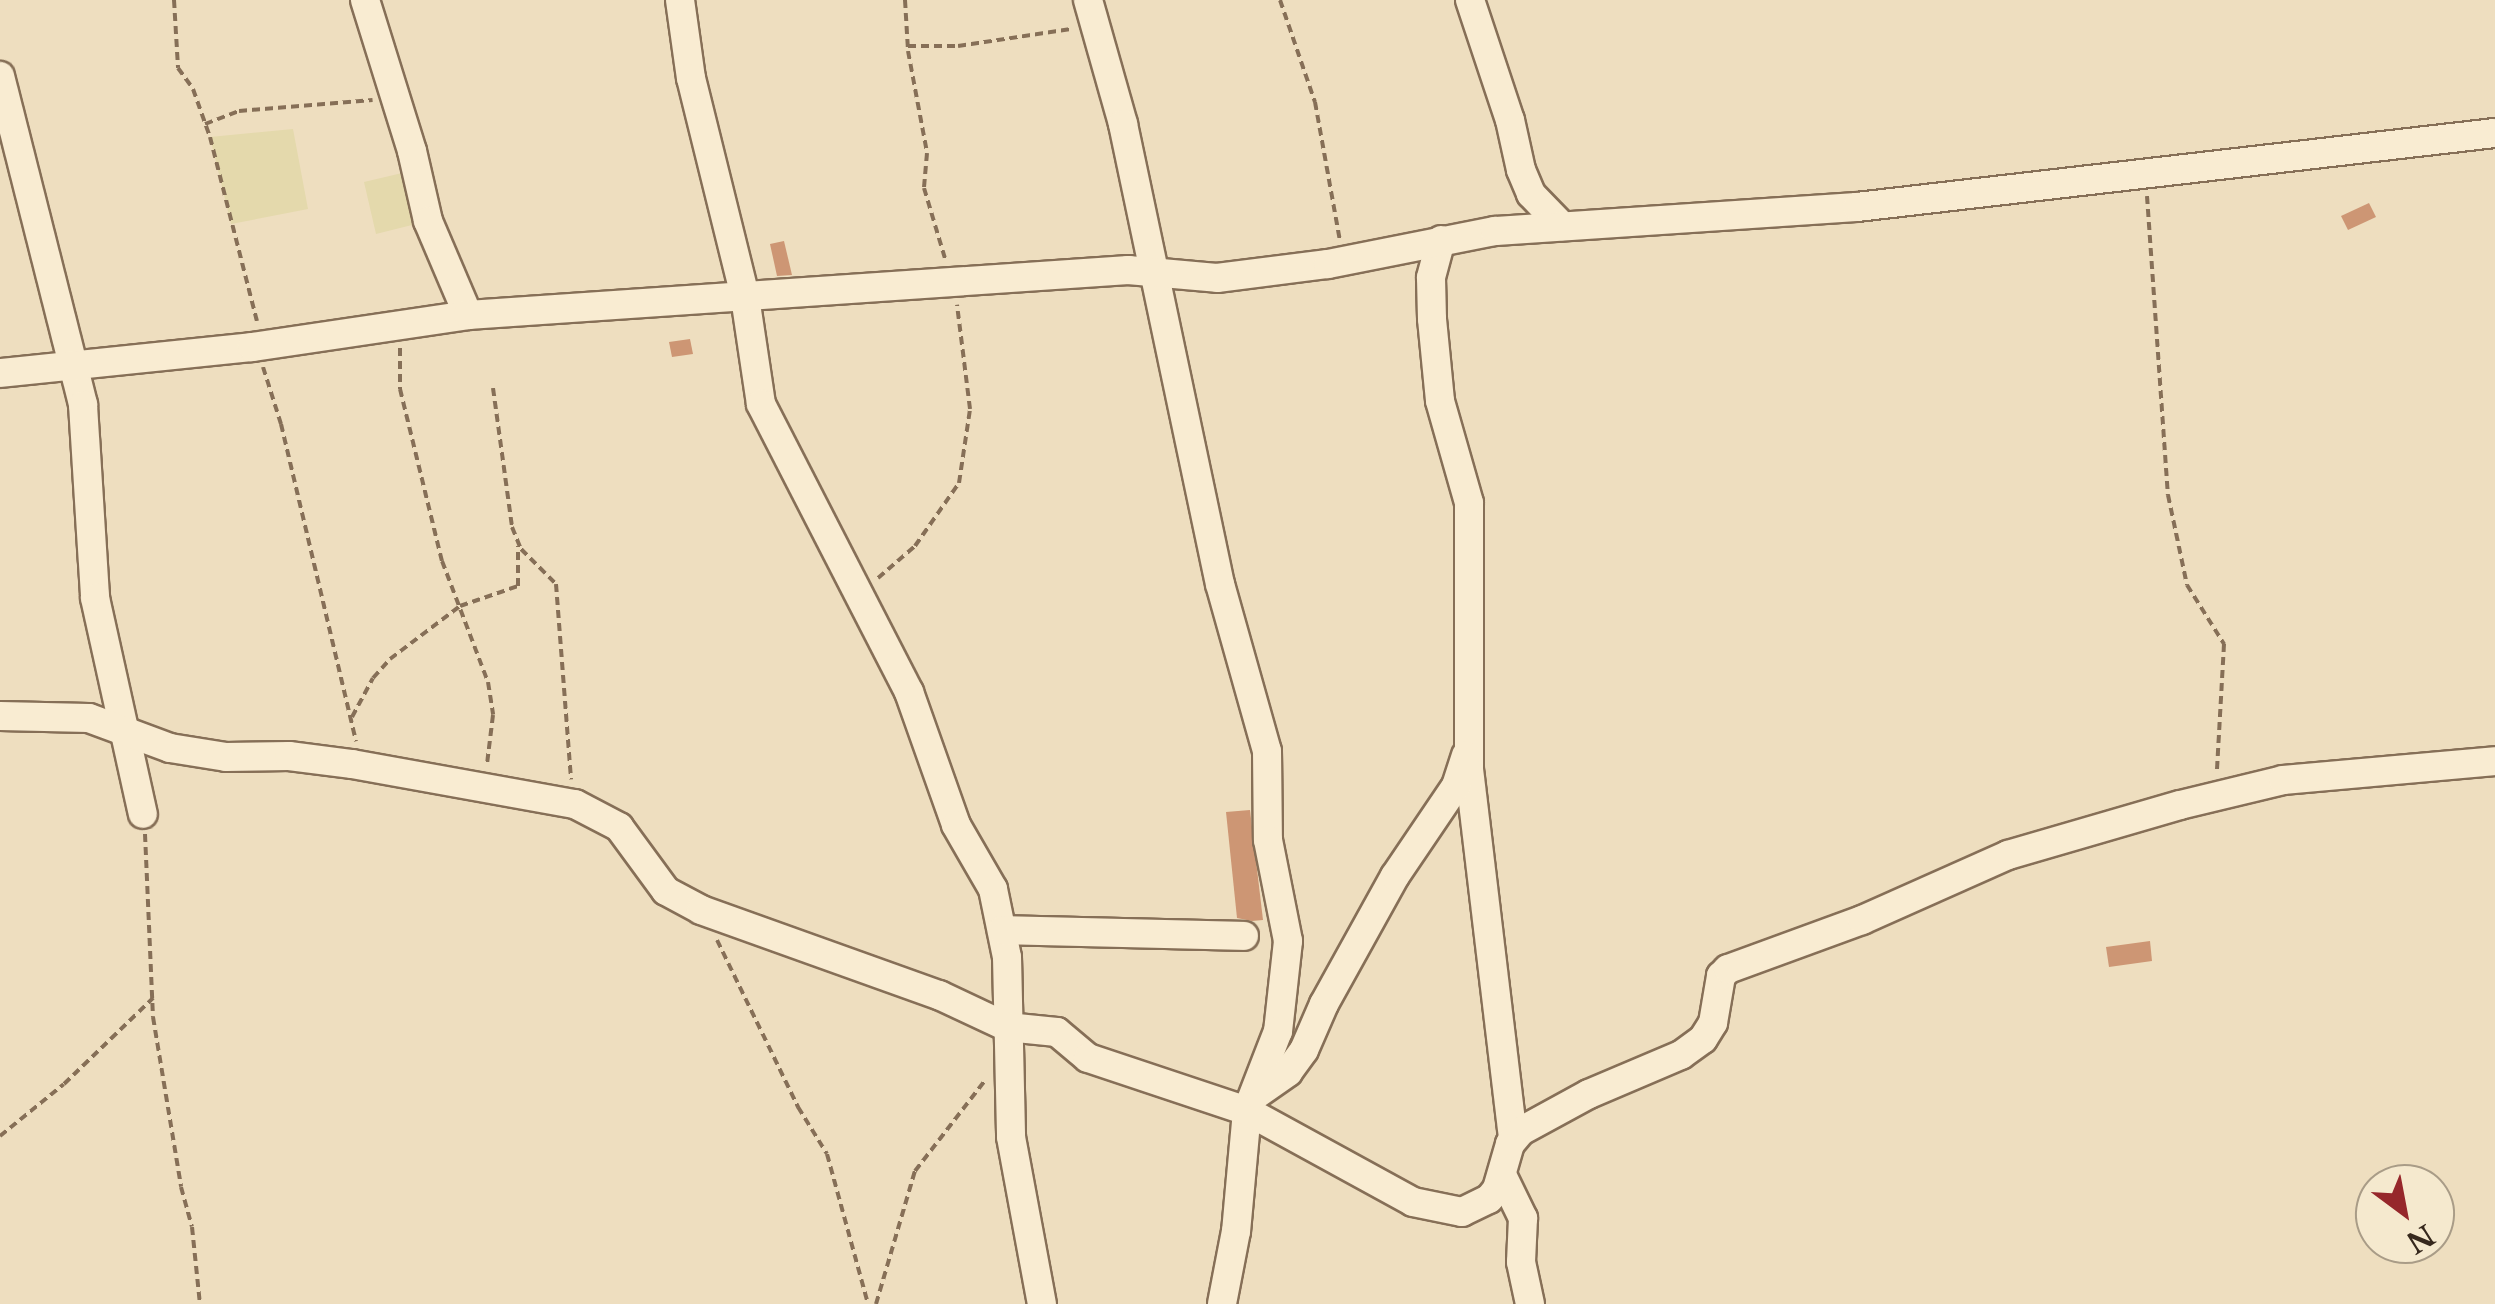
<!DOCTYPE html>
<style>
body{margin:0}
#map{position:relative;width:2495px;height:1304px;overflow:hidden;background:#eedebf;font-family:"Libre Baskerville",serif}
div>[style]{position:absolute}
.farmland>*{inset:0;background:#e4d9ac}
.building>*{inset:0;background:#cd9674}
.path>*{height:4px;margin-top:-2px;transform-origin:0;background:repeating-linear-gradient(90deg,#866f57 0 8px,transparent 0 13px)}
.roads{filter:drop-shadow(2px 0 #866f57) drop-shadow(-2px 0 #866f57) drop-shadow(0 2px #866f57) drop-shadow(0 -2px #866f57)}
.minor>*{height:28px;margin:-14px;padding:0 14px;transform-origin:14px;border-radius:14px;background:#f9ecd2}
span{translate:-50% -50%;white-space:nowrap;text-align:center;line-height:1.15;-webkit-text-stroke:8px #f5e9ce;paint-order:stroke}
.north{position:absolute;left:2355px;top:1164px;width:100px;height:100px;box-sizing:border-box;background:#f5e9ce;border:2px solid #a99c87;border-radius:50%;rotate:148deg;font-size:28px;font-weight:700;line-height:40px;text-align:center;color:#36281c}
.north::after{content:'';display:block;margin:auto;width:35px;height:45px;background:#96272b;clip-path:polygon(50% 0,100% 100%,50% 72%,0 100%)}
</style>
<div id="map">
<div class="farmland">
<i style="clip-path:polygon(293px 129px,308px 209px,231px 224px,210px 137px)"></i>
<i style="clip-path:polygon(415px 170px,428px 221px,376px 234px,364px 182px)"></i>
</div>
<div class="building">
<i style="clip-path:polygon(2369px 203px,2376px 217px,2348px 230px,2341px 216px)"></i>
<i style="clip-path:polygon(784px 241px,792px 275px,777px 276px,770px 244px)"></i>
<i style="clip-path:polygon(690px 339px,693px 354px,672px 357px,669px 342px)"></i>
<i style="clip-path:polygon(1250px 810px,1263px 920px,1252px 921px,1237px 918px,1226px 812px)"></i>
<i style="clip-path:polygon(2150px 941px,2152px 961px,2109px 967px,2106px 947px)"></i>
</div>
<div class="path">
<i style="left:174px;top:0;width:68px;rotate:86.6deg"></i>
<i style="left:178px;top:68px;width:26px;rotate:54deg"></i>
<i style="left:193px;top:89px;width:51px;rotate:70.5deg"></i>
<i style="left:210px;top:137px;width:190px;rotate:75.7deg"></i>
<i style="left:905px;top:0;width:51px;rotate:86.6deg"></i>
<i style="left:908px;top:51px;width:104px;rotate:79.4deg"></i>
<i style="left:927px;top:153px;width:35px;rotate:95deg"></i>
<i style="left:924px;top:188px;width:77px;rotate:73.4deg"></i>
<i style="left:1280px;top:0;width:108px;rotate:71.1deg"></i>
<i style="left:1315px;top:102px;width:141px;rotate:79.8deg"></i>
<i style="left:908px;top:46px;width:50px"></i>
<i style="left:958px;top:46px;width:114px;rotate:-8.6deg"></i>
<i style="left:205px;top:124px;width:36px;rotate:-21deg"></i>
<i style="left:239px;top:111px;width:134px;rotate:-4.7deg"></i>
<i style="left:2147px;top:196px;width:300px;rotate:86deg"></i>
<i style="left:2168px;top:495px;width:92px;rotate:78.1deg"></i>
<i style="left:2187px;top:585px;width:70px;rotate:57.9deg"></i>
<i style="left:2224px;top:644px;width:127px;rotate:93.2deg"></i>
<i style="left:400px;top:348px;width:41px;rotate:90deg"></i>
<i style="left:400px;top:389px;width:177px;rotate:76.3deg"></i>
<i style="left:442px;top:561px;width:129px;rotate:69.2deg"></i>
<i style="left:488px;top:682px;width:33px;rotate:81deg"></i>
<i style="left:493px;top:715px;width:49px;rotate:97deg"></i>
<i style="left:263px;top:367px;width:60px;rotate:72.5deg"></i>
<i style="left:281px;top:424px;width:326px;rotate:76.7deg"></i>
<i style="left:493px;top:388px;width:140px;rotate:82.2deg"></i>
<i style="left:512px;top:527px;width:24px;rotate:68deg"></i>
<i style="left:521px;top:549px;width:49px;rotate:45deg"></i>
<i style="left:556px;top:584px;width:196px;rotate:85.6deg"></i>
<i style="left:878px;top:578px;width:49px;rotate:-40.9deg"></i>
<i style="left:915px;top:546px;width:77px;rotate:-55.1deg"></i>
<i style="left:959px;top:483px;width:75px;rotate:-81.5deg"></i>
<i style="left:970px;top:409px;width:105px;rotate:-97.1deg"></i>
<i style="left:352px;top:717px;width:44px;rotate:-61.7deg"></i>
<i style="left:373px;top:678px;width:25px;rotate:-48deg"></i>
<i style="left:390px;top:659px;width:88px;rotate:-37.1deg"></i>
<i style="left:460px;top:606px;width:61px;rotate:-19deg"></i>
<i style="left:518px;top:586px;width:40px;rotate:-90deg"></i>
<i style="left:145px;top:834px;width:183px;rotate:87.5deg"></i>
<i style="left:153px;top:1017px;width:172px;rotate:80.6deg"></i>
<i style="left:181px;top:1187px;width:41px;rotate:74.6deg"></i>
<i style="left:192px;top:1227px;width:77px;rotate:84.1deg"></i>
<i style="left:717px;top:940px;width:186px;rotate:64.1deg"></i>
<i style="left:798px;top:1107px;width:55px;rotate:58.3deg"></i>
<i style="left:827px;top:1154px;width:156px;rotate:74.7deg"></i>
<i style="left:0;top:1136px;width:82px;rotate:-39.1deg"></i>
<i style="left:64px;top:1084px;width:124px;rotate:-44deg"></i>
<i style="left:876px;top:1304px;width:139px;rotate:-73.7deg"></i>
<i style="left:915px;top:1171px;width:116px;rotate:-52.3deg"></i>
</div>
<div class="roads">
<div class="minor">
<i style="left:365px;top:0;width:158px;rotate:72.7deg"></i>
<i style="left:412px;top:151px;width:72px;rotate:77.1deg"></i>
<i style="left:428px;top:221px;width:102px;rotate:66.9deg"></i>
<i style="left:680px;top:0;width:79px;rotate:82deg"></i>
<i style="left:691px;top:78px;width:226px;rotate:76.1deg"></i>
<i style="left:745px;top:297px;width:108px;rotate:81.5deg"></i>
<i style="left:761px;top:404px;width:324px;rotate:62.8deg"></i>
<i style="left:909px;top:692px;width:141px;rotate:70.5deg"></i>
<i style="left:956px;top:825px;width:74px;rotate:60deg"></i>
<i style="left:993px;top:889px;width:69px;rotate:78.4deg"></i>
<i style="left:1007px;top:957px;width:180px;rotate:88.7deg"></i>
<i style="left:1011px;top:1137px;width:170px;rotate:79.5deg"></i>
<i style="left:1088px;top:0;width:129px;rotate:74.2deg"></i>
<i style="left:1123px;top:124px;width:470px;rotate:78.1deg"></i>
<i style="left:1220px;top:584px;width:173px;rotate:74.3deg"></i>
<i style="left:1267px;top:751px;width:89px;rotate:89.4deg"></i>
<i style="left:1268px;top:840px;width:103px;rotate:78.8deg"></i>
<i style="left:1288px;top:941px;width:91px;rotate:96.3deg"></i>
<i style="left:1278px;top:1031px;width:86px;rotate:111.2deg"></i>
<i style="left:1247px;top:1111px;width:121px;rotate:95.2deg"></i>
<i style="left:1236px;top:1231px;width:74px;rotate:100.9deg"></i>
<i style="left:1470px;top:0;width:126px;rotate:71.6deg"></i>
<i style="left:1510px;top:120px;width:51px;rotate:77.6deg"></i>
<i style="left:1521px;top:170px;width:26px;rotate:67deg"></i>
<i style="left:1531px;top:194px;width:45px;rotate:45.9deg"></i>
<i style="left:0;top:76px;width:339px;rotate:75.8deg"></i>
<i style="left:83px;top:405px;width:193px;rotate:86.4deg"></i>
<i style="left:95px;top:598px;width:221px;rotate:77.5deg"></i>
<i style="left:1441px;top:240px;width:39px;rotate:105deg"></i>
<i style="left:1431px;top:278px;width:41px;rotate:88.6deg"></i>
<i style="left:1432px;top:319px;width:82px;rotate:84.4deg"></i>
<i style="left:1440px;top:401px;width:106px;rotate:74.1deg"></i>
<i style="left:1469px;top:503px;width:266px;rotate:90deg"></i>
<i style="left:1469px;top:769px;width:370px;rotate:83.2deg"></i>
<i style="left:0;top:373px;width:253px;rotate:-5.9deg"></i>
<i style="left:252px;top:347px;width:218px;rotate:-8.4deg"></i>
<i style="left:468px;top:315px;width:662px;rotate:-3.9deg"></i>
<i style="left:1128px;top:270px;width:89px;rotate:5.1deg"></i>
<i style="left:1217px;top:278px;width:112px;rotate:-7.2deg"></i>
<i style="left:1328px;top:264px;width:170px;rotate:-11.2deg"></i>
<i style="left:1495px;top:231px;width:363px;rotate:-3.8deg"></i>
<i style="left:1857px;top:207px;width:642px;rotate:-6.62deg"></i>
<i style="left:0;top:716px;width:89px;rotate:1.3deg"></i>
<i style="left:89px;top:718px;width:86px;rotate:20.3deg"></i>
<i style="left:170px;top:748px;width:57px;rotate:9.1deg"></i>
<i style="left:226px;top:757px;width:63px;rotate:-0.9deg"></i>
<i style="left:289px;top:756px;width:64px;rotate:7.2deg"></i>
<i style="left:352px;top:764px;width:227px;rotate:10.2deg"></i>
<i style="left:575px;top:804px;width:50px;rotate:27.6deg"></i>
<i style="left:619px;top:827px;width:79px;rotate:53.7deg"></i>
<i style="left:666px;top:891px;width:40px;rotate:28deg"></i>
<i style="left:701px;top:910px;width:253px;rotate:19.7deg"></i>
<i style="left:939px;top:995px;width:75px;rotate:25.2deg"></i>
<i style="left:1007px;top:1027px;width:50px;rotate:5.7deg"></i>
<i style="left:1057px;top:1032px;width:40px;rotate:40deg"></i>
<i style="left:1088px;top:1058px;width:168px;rotate:18.4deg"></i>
<i style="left:1247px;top:1111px;width:189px;rotate:28.7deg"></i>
<i style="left:1413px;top:1202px;width:50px;rotate:11.5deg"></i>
<i style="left:1462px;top:1212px;width:30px;rotate:-26deg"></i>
<i style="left:1489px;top:1199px;width:13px;rotate:-51deg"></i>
<i style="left:1497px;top:1189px;width:47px;rotate:-73.9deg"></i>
<i style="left:1510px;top:1144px;width:17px;rotate:-50deg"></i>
<i style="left:1521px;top:1131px;width:77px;rotate:-28.6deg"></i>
<i style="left:1589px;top:1094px;width:100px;rotate:-23deg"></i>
<i style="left:1681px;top:1055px;width:27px;rotate:-36deg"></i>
<i style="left:1703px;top:1039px;width:19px;rotate:-58deg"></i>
<i style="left:1713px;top:1023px;width:48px;rotate:-80.3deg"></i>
<i style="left:1721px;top:976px;width:10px;rotate:-45deg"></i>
<i style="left:1728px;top:969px;width:143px;rotate:-20.1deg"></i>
<i style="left:1862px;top:920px;width:160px;rotate:-24deg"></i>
<i style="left:2008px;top:855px;width:179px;rotate:-16.2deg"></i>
<i style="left:2180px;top:805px;width:106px;rotate:-13.6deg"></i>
<i style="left:2283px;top:780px;width:213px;rotate:-5.1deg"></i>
<i style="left:1002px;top:930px;width:242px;rotate:1.4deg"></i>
<i style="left:1257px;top:1094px;width:38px;rotate:-35deg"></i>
<i style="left:1288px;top:1072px;width:27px;rotate:-54deg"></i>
<i style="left:1304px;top:1050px;width:50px;rotate:-66.5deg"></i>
<i style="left:1324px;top:1004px;width:146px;rotate:-61deg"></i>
<i style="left:1395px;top:876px;width:109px;rotate:-55.9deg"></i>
<i style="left:1456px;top:786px;width:32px;rotate:-72deg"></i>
<i style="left:1503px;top:1177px;width:46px;rotate:64deg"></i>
<i style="left:1523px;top:1218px;width:44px;rotate:92.6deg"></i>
<i style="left:1521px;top:1262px;width:43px;rotate:77.9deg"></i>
</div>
</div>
<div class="north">N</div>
</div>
